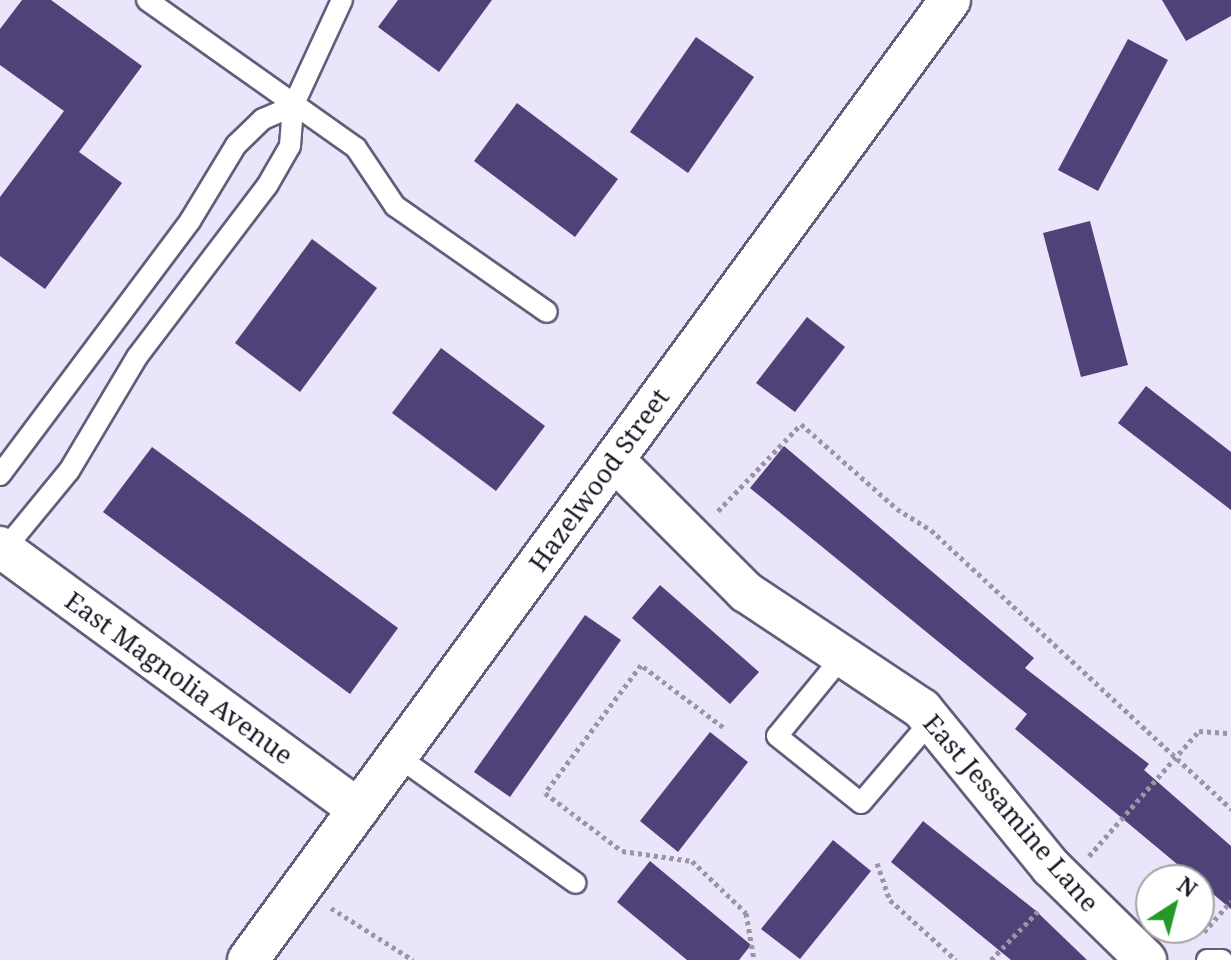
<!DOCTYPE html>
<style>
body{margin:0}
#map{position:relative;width:1231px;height:960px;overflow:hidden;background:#eae5fa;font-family:"Noto Serif",serif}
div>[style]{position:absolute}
.building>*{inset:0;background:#504178}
.path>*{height:5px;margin-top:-2.5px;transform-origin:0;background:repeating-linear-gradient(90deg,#9994a6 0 4px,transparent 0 8px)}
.roads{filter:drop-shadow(2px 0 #645c7a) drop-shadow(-2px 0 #645c7a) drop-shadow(0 2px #645c7a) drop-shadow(0 -2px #645c7a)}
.service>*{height:20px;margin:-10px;padding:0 10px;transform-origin:10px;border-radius:10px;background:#fff}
.minor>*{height:40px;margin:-20px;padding:0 20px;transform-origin:20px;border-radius:20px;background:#fff}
span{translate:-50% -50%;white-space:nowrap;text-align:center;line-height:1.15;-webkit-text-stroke:8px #fff;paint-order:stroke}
.street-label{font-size:26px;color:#1b1824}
.north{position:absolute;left:1135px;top:864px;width:80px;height:80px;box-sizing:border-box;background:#fff;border:2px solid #a4a3a7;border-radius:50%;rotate:36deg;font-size:22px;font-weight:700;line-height:32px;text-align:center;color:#1b1824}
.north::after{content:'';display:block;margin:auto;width:28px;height:36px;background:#269826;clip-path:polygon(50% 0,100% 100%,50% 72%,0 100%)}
</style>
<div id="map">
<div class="building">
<i style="clip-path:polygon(22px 0,51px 0,142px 66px,79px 152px,122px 183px,45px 289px,0 256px,0 197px,64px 111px,0 65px,0 29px)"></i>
<i style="clip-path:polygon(398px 0,492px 0,439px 72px,378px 27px)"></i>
<i style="clip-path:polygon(1162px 0,1231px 0,1231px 16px,1186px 41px)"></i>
<i style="clip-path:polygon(696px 37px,754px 77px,688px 173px,630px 132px)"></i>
<i style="clip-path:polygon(1128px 39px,1168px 60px,1098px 191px,1058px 170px)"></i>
<i style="clip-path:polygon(517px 103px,618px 179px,575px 237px,474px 161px)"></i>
<i style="clip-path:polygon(1090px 221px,1128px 365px,1081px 377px,1043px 233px)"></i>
<i style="clip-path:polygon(312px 239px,377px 288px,300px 392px,235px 343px)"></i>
<i style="clip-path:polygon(807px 317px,845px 347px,795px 412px,756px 383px)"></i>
<i style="clip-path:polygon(441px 348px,545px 426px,496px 491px,392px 413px)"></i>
<i style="clip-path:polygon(1146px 386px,1231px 452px,1231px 510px,1118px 423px)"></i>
<i style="clip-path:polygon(784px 446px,1034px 658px,1025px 668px,1149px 764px,1144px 770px,1231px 846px,1231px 909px,1015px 729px,1027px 714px,750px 488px)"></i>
<i style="clip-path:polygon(152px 447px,398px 628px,350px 694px,103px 512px)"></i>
<i style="clip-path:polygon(660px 585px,759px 672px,730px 704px,632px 618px)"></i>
<i style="clip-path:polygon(585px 615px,621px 640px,510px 797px,474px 772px)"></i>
<i style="clip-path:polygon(710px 732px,748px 762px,678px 852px,640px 821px)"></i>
<i style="clip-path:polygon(923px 821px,1035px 910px,1087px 960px,1011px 960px,891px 862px)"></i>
<i style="clip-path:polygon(833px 840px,871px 871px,800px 959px,761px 929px)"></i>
<i style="clip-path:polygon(650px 861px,751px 945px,739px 960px,687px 960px,617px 902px)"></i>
</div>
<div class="path">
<i style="left:718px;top:511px;width:120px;rotate:-46.3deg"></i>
<i style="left:801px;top:424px;width:128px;rotate:41.5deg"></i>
<i style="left:897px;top:509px;width:40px;rotate:32deg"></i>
<i style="left:931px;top:530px;width:410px;rotate:42.9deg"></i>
<i style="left:723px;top:727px;width:103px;rotate:-142.9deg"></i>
<i style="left:641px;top:665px;width:160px;rotate:126.9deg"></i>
<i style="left:545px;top:793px;width:96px;rotate:37deg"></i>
<i style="left:622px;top:851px;width:71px;rotate:8.1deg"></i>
<i style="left:692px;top:861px;width:75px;rotate:43.9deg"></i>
<i style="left:746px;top:913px;width:48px;rotate:80.3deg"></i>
<i style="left:1089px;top:856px;width:167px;rotate:-48.7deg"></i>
<i style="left:1199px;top:731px;width:32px;rotate:4deg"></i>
<i style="left:877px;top:863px;width:39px;rotate:71deg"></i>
<i style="left:890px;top:900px;width:89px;rotate:42.3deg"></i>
<i style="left:331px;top:908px;width:97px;rotate:32.4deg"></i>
<i style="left:1204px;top:932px;width:41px;rotate:-48.9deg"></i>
<i style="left:991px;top:960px;width:72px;rotate:-46.1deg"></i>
</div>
<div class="roads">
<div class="service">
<i style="left:147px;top:0;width:256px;rotate:35.3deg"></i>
<i style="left:356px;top:148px;width:70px;rotate:56.1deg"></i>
<i style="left:395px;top:206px;width:185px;rotate:34.9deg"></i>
<i style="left:0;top:475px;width:317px;rotate:-53.2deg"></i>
<i style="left:190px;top:221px;width:89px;rotate:-58.8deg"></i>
<i style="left:236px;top:145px;width:37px;rotate:-44deg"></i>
<i style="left:263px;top:119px;width:33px;rotate:-23deg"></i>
<i style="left:4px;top:550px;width:102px;rotate:-50.6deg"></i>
<i style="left:69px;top:471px;width:133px;rotate:-59.2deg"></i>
<i style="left:137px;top:357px;width:215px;rotate:-52.8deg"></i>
<i style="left:267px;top:186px;width:46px;rotate:-60.1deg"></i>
<i style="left:290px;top:146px;width:40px;rotate:-85.7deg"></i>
<i style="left:293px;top:106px;width:117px;rotate:-65.2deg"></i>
<i style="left:842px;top:657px;width:102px;rotate:129.4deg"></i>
<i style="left:777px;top:736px;width:107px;rotate:38.6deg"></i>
<i style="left:861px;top:803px;width:109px;rotate:-49.5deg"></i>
<i style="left:397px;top:756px;width:219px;rotate:35.4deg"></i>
<i style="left:1207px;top:960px;width:15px"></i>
</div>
<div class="minor">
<i style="left:614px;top:460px;width:187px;rotate:45deg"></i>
<i style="left:746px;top:592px;width:211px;rotate:33.6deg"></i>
<i style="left:922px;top:709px;width:204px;rotate:50.8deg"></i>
<i style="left:1051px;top:867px;width:133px;rotate:44.4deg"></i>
<i style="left:0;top:547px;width:444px;rotate:36.2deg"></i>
<i style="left:248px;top:960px;width:1189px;rotate:-53.82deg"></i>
</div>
</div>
<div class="street-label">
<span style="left:599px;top:480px;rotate:-54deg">Hazelwood Street</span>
<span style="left:179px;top:678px;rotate:36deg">East Magnolia Avenue</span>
<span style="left:1011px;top:813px;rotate:49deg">East Jessamine Lane</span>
</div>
<div class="north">N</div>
</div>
